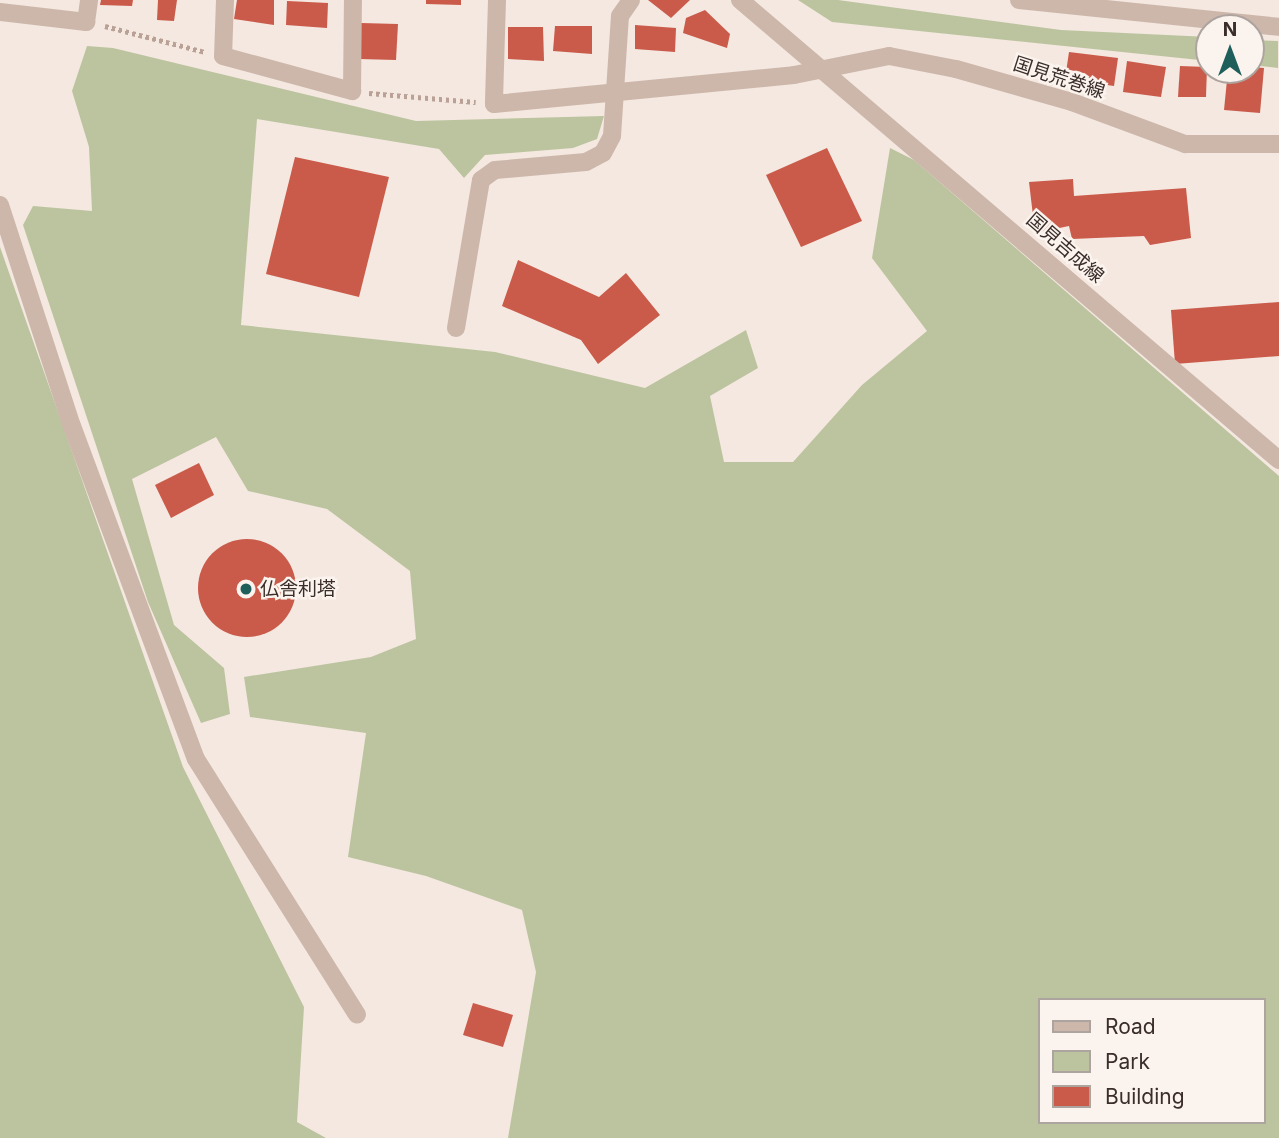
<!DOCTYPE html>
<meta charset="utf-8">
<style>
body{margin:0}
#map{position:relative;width:1279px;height:1138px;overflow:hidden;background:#f4e8e0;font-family:Inter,"Noto Sans JP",sans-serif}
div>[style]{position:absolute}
.green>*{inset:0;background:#bcc49f}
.building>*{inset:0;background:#ca5a49}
.round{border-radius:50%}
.path>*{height:4.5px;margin-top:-2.25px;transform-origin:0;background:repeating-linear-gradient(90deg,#b9a195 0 3.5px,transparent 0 7px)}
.minor>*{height:18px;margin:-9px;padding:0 9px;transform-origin:9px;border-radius:9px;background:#cdb7ab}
.dots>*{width:19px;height:19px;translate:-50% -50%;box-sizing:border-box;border:4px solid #fbf3ed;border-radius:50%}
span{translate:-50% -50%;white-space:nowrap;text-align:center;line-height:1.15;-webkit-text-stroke:5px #fbf3ed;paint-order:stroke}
.street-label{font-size:19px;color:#3b2e2a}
.poi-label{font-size:19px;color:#3b2e2a}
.left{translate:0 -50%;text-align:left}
.legend{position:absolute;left:1038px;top:998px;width:228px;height:126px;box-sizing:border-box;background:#fbf3ed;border:2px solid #aea49f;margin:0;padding:9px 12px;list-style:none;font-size:21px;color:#3b2e2a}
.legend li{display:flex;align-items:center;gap:14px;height:35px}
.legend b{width:35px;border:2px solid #aea49f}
.north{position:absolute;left:1195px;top:14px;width:70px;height:70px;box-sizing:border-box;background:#fbf3ed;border:2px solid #aea49f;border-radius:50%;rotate:0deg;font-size:19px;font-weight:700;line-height:28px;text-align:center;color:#3b2e2a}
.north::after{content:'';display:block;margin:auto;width:24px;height:32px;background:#1e5e5b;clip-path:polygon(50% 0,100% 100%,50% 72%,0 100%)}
</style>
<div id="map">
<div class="green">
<i style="clip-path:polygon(798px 0,838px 0,1061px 30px,1209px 37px,1209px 61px,832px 22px)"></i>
<i style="clip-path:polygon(1251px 40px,1278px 41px,1278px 68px,1251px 65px)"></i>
<i style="clip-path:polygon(evenodd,87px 46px,113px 48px,416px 121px,604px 116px,597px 139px,573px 148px,485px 155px,464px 178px,439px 149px,257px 119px,241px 325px,495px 352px,645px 388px,746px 330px,758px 368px,710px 396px,724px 462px,793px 462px,862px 385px,927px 331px,872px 258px,890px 148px,914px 160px,1279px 476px,1279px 1138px,508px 1138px,536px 972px,522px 910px,426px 876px,348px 857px,366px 733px,250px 717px,244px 677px,371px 657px,416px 639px,410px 571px,327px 509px,248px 491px,216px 437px,132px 479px,174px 625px,224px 668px,230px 714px,201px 723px,148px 602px,23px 225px,33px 206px,92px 211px,89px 147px,72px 91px,87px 46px,1039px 1000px,1263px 1000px,1263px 1122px,1039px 1122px,1039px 1000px)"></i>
<i style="clip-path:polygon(0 247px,183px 767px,304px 1007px,297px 1122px,326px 1138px,0 1138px)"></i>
</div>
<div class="building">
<i style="clip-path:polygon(101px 0,133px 0,132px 6px,100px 5px)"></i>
<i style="clip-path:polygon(158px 0,177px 0,174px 21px,157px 20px)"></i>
<i style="clip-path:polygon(237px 0,274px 0,274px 25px,234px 19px)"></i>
<i style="clip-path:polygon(426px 0,461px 0,461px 5px,426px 4px)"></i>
<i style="clip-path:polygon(648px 0,690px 0,671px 18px)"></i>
<i style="clip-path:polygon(287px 1px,328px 3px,327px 28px,286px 25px)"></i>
<i style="clip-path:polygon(705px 10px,730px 34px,727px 48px,683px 33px,686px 18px)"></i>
<i style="clip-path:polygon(361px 23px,398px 24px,396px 60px,359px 59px)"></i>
<i style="clip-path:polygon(635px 25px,676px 28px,675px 52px,635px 49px)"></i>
<i style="clip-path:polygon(555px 26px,592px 26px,592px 54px,553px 51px)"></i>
<i style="clip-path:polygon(508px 27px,543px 27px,544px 61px,508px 59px)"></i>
<i style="clip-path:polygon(1069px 52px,1118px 58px,1114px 86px,1065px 79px)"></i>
<i style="clip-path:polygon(1127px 61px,1166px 67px,1161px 97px,1123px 92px)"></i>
<i style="clip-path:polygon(1180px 66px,1207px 67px,1206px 97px,1178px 97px)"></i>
<i style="clip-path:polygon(1251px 67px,1264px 68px,1260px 113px,1224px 110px,1228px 70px)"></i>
<i style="clip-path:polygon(827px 148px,862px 221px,801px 247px,766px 175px)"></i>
<i style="clip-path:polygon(295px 157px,389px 177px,359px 297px,266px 274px)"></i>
<i style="clip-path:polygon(1073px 179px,1074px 196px,1186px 188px,1191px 238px,1150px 245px,1144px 236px,1072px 239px,1069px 226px,1035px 233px,1029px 182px)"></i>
<i style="clip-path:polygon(518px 260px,599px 297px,626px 273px,660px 315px,598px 364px,581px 340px,502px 306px)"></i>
<i style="clip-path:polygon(1279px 302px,1279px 356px,1175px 364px,1171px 310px)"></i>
<i style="clip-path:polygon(199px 463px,214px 495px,171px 518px,155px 485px)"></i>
<i class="round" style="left:198px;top:539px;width:98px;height:98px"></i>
<i style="clip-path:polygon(473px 1003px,513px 1015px,503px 1047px,463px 1035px)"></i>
</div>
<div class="path">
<i style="left:105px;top:26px;width:103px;rotate:14.6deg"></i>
<i style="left:369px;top:93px;width:107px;rotate:4.8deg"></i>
</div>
<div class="minor">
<i style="left:225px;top:0;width:56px;rotate:92deg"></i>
<i style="left:223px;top:56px;width:134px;rotate:15.2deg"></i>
<i style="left:352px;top:91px;width:91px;rotate:-89.4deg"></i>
<i style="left:497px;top:0;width:104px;rotate:91.7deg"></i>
<i style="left:494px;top:104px;width:301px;rotate:-5.5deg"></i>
<i style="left:794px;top:75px;width:97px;rotate:-11.3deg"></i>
<i style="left:889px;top:56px;width:68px;rotate:11deg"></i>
<i style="left:956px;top:69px;width:121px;rotate:15.9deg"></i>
<i style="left:1072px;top:102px;width:121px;rotate:20.4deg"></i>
<i style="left:1185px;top:144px;width:94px"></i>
<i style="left:740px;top:0;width:709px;rotate:40.48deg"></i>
<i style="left:1019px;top:0;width:261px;rotate:5.9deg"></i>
<i style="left:0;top:12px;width:87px;rotate:6.6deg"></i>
<i style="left:86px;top:22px;width:22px;rotate:-82deg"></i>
<i style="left:0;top:205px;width:232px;rotate:72deg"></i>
<i style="left:72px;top:426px;width:355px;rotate:69.6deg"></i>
<i style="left:196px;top:759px;width:302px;rotate:57.8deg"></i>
<i style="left:456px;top:328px;width:150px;rotate:-80.4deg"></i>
<i style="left:481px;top:180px;width:17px;rotate:-36deg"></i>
<i style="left:495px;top:170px;width:91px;rotate:-5deg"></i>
<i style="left:586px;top:162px;width:19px;rotate:-28deg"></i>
<i style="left:603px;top:153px;width:19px;rotate:-62deg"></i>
<i style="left:612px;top:136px;width:120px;rotate:-86.2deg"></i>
<i style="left:620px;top:16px;width:19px;rotate:-55deg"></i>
</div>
<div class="dots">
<i style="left:246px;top:589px;background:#1e5e5b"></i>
</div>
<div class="street-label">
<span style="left:1059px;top:78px;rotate:18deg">国見荒巻線</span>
<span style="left:1065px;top:248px;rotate:41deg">国見吉成線</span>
</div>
<div class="poi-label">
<span class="left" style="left:260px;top:589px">仏舎利塔</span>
</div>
<ul class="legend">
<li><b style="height:9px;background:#cdb7ab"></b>Road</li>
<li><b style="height:19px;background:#bcc49f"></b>Park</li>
<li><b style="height:19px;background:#ca5a49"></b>Building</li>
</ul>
<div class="north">N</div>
</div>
